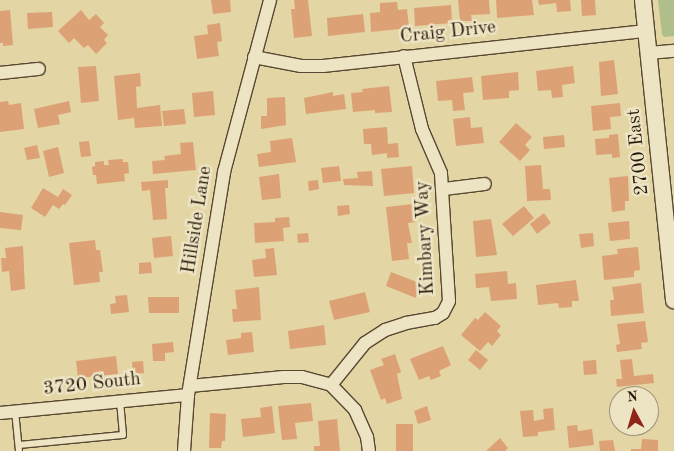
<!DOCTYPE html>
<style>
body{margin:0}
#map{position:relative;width:674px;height:451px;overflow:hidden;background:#e3d5a4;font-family:"Old Standard TT",serif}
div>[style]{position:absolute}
.green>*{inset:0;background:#afbe8a}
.building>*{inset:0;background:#dda176}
.roads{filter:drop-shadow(1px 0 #584732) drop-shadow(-1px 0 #584732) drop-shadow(0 1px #584732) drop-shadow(0 -1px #584732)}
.lane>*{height:6px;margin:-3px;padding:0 3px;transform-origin:3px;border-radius:3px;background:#ede4c4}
.street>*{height:12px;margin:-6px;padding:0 6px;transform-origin:6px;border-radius:6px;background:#ede4c4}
.secondary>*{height:16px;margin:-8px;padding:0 8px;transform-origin:8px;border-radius:8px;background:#ede4c4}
span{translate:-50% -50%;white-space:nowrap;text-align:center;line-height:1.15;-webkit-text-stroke:5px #ede4c4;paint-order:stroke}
.street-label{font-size:19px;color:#2a180c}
.north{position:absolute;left:609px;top:386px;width:50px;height:50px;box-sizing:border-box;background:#ede4c4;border:1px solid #9f927a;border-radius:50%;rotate:354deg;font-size:14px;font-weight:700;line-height:20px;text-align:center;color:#2a180c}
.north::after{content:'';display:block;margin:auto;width:18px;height:22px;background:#8f2418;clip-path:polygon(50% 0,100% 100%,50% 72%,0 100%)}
</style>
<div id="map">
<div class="green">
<i style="clip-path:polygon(658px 0,674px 0,674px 36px,664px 37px,662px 34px)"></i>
</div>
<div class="building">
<i style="clip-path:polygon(211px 0,230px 0,231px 12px,213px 14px)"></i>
<i style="clip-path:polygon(294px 0,308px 0,312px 36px,294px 38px,291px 9px,295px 9px)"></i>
<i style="clip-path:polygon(458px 0,489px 0,490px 14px,471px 15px,472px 21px,460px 21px)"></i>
<i style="clip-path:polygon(496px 0,532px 0,534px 15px,497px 18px)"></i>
<i style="clip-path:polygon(538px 0,570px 0,571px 11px,557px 12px,556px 3px,539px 5px)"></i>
<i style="clip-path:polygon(581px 0,595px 0,596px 15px,582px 16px)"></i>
<i style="clip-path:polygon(397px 2px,398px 10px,407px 9px,409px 28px,371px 32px,370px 13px,380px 12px,380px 3px)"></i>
<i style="clip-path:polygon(451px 5px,452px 23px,415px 26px,414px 8px)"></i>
<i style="clip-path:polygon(10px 10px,13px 45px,3px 46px,3px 43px,0 43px,0 11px)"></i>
<i style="clip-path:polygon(81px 10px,89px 20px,96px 14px,104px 23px,100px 27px,108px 35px,104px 40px,107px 43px,96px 54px,88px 45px,84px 48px,74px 38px,69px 43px,58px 31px)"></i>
<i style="clip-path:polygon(52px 12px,53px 27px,28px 29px,27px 13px)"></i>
<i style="clip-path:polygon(363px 14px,365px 32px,328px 36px,327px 18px)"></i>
<i style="clip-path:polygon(220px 23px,222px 41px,217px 42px,219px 56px,197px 59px,194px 36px,208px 34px,207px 25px)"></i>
<i style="clip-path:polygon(614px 60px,618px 94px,601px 96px,599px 62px)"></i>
<i style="clip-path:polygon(96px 66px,99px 101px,81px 103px,78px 67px)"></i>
<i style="clip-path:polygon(573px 66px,575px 83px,562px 85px,563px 97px,552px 98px,551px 90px,538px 91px,536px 71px)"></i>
<i style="clip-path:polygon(518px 72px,519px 90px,509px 91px,509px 98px,483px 100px,481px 76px)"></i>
<i style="clip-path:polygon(140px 73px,141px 86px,136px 87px,137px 108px,160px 105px,162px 126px,135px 128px,134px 118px,118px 120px,114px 76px)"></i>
<i style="clip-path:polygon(472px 77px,474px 92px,463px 93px,465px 110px,453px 111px,452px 100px,438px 101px,436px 81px)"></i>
<i style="clip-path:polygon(389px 86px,392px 112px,375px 113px,375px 110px,353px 112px,351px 93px,363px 92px,362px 89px)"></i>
<i style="clip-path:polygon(213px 91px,215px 115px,194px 117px,192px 93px)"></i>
<i style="clip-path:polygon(333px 92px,333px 96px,344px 94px,346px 109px,306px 114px,304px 98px)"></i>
<i style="clip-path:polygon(285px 97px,286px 125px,261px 129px,261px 116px,267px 116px,267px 98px)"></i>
<i style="clip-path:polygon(8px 101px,9px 105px,21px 103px,24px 129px,0 132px,0 102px)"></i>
<i style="clip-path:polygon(69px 101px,71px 112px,58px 115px,60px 124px,38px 128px,34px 109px)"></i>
<i style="clip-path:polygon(620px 103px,621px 116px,610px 117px,611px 129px,593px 131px,591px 106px)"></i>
<i style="clip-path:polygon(184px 109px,186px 124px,164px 126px,162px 111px)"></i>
<i style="clip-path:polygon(470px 117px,471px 128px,482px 127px,484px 143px,456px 146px,453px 119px)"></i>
<i style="clip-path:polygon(516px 123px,532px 137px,525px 145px,530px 150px,520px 161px,499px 142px)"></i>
<i style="clip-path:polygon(387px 127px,388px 144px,398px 143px,399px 157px,387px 158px,387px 153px,372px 155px,371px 144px,364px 144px,363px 129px)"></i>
<i style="clip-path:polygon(618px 134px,620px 157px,612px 158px,612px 154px,596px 155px,595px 139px,609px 138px,609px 135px)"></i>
<i style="clip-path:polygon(564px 135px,565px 147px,544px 149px,543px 137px)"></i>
<i style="clip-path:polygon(292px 138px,296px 162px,259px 167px,257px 154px,271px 152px,270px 141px)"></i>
<i style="clip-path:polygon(89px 141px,91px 156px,81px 157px,79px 142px)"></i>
<i style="clip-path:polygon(193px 142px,196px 170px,153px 174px,152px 161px,165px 160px,164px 156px,181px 154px,180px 143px)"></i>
<i style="clip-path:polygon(37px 145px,40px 158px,27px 160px,24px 148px)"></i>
<i style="clip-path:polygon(58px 147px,64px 173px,49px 177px,43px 151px)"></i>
<i style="clip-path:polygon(123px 159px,123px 162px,128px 162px,129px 173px,124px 174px,125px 181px,97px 184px,96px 175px,93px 175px,92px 167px,95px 166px,95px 162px,104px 161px,104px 165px,109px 165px,108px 160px)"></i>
<i style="clip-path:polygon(541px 165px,543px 189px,550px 189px,551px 200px,527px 201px,525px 166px)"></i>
<i style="clip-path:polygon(339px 166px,341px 181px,323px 183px,321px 168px)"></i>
<i style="clip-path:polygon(412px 166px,414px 193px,384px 196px,381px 169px)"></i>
<i style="clip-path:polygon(372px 171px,373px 186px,344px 185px,343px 179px,358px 178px,357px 172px)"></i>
<i style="clip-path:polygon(279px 174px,281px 198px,262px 200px,259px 177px)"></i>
<i style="clip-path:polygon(628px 176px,629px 201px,625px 201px,625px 210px,612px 212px,609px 178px)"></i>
<i style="clip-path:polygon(168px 180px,168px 188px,165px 188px,167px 219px,153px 220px,150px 190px,142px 191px,141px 182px)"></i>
<i style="clip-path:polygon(318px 180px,319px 189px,309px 191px,308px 181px)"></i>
<i style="clip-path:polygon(43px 188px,58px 197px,63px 189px,72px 195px,65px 205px,63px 204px,59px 209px,53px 205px,45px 217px,31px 208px)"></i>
<i style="clip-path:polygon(413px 204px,415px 222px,408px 223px,412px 243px,407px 243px,409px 259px,392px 261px,386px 207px)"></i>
<i style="clip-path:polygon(349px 205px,350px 214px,338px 216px,337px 206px)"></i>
<i style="clip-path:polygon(524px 206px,534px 218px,513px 236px,502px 224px)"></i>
<i style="clip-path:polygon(0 212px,23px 215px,21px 230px,0 228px)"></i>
<i style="clip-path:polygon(544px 213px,551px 223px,537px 234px,530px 224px)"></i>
<i style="clip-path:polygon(289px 217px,290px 227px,283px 228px,284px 241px,255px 243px,254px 223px,275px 222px,275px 218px)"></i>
<i style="clip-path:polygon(491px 219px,497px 255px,476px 257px,473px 221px)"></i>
<i style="clip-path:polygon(629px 221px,630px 239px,610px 241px,608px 223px)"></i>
<i style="clip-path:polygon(308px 233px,309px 242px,298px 243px,297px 234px)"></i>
<i style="clip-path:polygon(593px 233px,594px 246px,581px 248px,579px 234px)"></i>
<i style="clip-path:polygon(171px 236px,173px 256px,154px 258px,152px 238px)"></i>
<i style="clip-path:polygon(95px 240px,96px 250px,100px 250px,103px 272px,99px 272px,100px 282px,74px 285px,69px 243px)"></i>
<i style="clip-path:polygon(23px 246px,25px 289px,11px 291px,9px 271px,2px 272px,1px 258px,6px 258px,5px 248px)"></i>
<i style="clip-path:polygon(638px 247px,640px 270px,634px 271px,634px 277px,604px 280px,602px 256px,618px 254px,617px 249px)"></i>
<i style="clip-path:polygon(274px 248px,277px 275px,254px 277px,252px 260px,266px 258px,265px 249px)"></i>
<i style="clip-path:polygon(151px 262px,152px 273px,139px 274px,139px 263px)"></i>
<i style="clip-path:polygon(507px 271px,508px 284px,516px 283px,517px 299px,491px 301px,489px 287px,476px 288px,475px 274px)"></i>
<i style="clip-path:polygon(391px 272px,422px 284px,416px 298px,386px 286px)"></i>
<i style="clip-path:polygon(576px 280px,579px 301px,572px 301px,572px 307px,559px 308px,558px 303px,538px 305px,536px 285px)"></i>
<i style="clip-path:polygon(641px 283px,644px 313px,611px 316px,610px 300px,614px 300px,612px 287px)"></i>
<i style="clip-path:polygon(259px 287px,261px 320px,233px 322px,232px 309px,237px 309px,235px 290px)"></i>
<i style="clip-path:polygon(365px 292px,370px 312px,334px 320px,329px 301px)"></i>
<i style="clip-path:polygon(127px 295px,129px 312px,111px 314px,110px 304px,116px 303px,115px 296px)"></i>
<i style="clip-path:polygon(148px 297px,179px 297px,179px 313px,149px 313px)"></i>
<i style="clip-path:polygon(485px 312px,501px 326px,497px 331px,501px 335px,492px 346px,488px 342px,480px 351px,461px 335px,475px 318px,478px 320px)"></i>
<i style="clip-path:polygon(645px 321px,648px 342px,641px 343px,642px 349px,617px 352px,616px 345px,620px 344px,617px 324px)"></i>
<i style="clip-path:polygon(324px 325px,326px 345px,290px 349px,288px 331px)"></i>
<i style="clip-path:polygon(252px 332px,254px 352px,228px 355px,226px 340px,241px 338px,241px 333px)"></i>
<i style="clip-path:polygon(173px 342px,174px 352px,165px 353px,165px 361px,153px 361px,152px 344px)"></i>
<i style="clip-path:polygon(443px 346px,451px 365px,439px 371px,441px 376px,431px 380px,429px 376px,419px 380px,410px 359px)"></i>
<i style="clip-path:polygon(476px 350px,488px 360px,480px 370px,468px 360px)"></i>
<i style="clip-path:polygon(395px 354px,401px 372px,397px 374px,402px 399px,387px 404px,385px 398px,381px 400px,370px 370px,384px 365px,381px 359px)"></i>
<i style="clip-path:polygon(116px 356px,118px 374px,78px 378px,76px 361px)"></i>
<i style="clip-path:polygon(632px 359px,634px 376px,653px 374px,654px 383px,617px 387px,616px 379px,622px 379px,620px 360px)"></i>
<i style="clip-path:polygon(596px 360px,597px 374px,584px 375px,583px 361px)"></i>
<i style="clip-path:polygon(143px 361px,144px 373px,133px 374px,132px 362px)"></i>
<i style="clip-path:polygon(311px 403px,313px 421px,295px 423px,297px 439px,282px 440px,278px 406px)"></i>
<i style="clip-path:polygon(272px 406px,275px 433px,243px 437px,241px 419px,261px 417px,260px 408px)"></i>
<i style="clip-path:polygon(427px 406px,431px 420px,418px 424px,414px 411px)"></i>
<i style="clip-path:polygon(553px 408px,555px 430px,538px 432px,538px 436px,523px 437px,520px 411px,533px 410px,534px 421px,544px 419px,543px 409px)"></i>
<i style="clip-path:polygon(210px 413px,226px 414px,225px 441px,222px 441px,221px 448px,209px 448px)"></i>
<i style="clip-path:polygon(337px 419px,340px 451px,314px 451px,314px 446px,320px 446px,318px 421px)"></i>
<i style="clip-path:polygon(396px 424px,413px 424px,413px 451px,396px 451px)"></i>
<i style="clip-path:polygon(577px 425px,578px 431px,592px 429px,594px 445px,569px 448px,567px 426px)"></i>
<i style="clip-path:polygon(500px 438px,508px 448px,505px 451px,486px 451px)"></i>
<i style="clip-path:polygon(642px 439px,658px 440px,658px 451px,631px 451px,631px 449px,641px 449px)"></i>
<i style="clip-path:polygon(613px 440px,615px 451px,600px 451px,599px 441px)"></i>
</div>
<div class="roads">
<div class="lane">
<i style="left:15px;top:411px;width:40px;rotate:84.3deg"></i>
<i style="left:19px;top:445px;width:104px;rotate:-5.5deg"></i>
<i style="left:123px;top:435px;width:34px;rotate:-95deg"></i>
</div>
<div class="street">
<i style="left:649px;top:53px;width:25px;rotate:-5deg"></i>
<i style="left:254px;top:57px;width:48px;rotate:10.8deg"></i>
<i style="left:301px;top:66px;width:22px"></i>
<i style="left:323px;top:66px;width:325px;rotate:-6.2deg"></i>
<i style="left:0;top:73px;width:39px;rotate:-6deg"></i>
<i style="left:444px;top:189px;width:41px;rotate:-7deg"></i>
<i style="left:331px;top:385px;width:54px;rotate:-51deg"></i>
<i style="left:365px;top:343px;width:24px;rotate:-33deg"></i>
<i style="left:385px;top:330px;width:22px;rotate:-18deg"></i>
<i style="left:406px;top:323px;width:29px;rotate:-10deg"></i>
<i style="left:435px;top:318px;width:9px;rotate:-32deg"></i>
<i style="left:443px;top:313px;width:13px;rotate:-63deg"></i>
<i style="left:449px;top:301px;width:128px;rotate:-93.6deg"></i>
<i style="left:441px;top:173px;width:48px;rotate:-113.4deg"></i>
<i style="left:422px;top:129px;width:75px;rotate:-103.9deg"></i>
<i style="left:190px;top:386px;width:94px;rotate:-5.5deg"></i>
<i style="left:284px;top:377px;width:18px"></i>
<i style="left:302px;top:377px;width:30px;rotate:15deg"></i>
<i style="left:331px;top:385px;width:35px;rotate:46deg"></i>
<i style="left:355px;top:410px;width:30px;rotate:66deg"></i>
<i style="left:367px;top:437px;width:14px;rotate:82deg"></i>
<i style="left:0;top:413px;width:189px;rotate:-5.5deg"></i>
<i style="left:184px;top:451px;width:56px;rotate:-85.9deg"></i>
<i style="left:188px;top:395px;width:226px;rotate:-80.8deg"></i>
<i style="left:224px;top:172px;width:178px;rotate:-75deg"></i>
</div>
<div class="secondary">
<i style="left:643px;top:0;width:302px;rotate:84.1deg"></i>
</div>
</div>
<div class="street-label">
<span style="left:448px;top:33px;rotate:-6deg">Craig Drive</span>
<span style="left:639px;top:152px;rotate:-96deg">2700 East</span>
<span style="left:198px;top:220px;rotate:-81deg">Hillside Lane</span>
<span style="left:426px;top:238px;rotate:-93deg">Kimbary Way</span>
<span style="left:92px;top:385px;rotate:-6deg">3720 South</span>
</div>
<div class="north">N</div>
</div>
